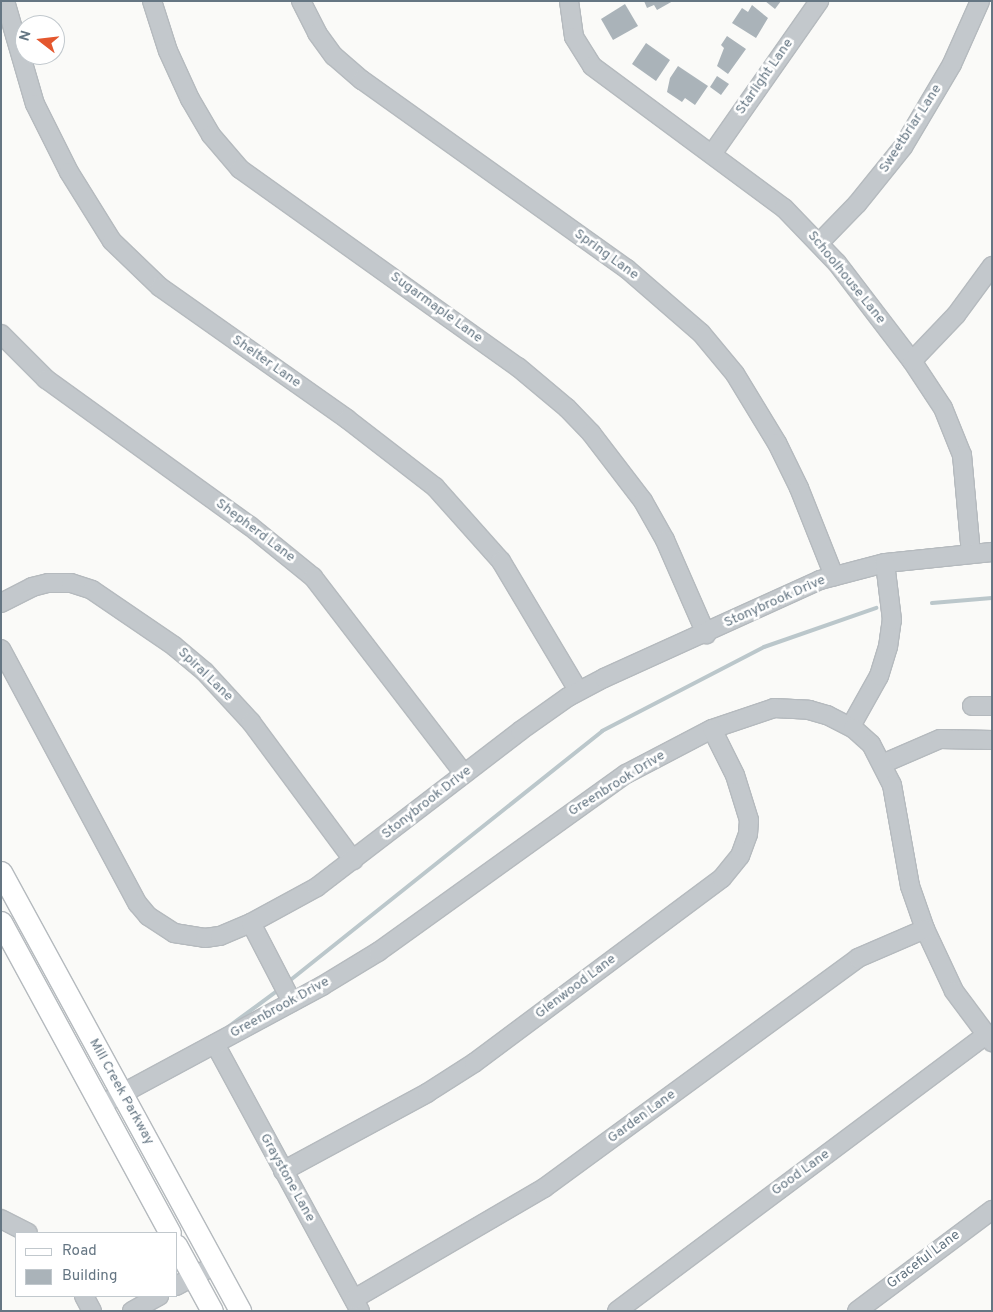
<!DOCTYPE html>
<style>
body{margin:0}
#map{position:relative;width:993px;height:1312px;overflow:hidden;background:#fafaf8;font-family:Overpass,sans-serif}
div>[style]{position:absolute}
.stream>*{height:4px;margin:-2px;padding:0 2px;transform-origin:2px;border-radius:2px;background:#bbc7cb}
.building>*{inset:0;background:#aab3b9}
.roads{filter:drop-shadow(1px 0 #b5babe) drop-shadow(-1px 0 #b5babe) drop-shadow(0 1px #b5babe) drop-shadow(0 -1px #b5babe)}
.minor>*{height:18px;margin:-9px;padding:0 9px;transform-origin:9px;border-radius:9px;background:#c3c8cc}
.major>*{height:21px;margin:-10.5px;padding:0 10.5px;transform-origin:10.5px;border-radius:10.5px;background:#fff}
span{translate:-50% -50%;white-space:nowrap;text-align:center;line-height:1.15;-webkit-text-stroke:5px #fff;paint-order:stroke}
.street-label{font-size:14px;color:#657683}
.frame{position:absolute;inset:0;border:2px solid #657683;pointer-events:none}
.legend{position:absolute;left:15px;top:1232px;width:162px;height:65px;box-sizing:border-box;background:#fff;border:1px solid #c1c8cd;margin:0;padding:6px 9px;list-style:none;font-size:15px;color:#657683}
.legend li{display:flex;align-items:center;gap:10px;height:25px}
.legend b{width:25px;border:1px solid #c1c8cd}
.north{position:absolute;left:15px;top:15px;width:50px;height:50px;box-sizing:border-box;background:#fff;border:1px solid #c1c8cd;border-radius:50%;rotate:286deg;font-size:14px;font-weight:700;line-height:20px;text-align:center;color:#657683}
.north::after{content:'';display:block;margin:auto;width:18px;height:22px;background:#e4572e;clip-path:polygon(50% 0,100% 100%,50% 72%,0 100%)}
</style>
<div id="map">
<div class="stream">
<i style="left:932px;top:603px;width:60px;rotate:-4.8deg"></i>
<i style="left:288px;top:982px;width:402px;rotate:-38.6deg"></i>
<i style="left:602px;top:731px;width:182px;rotate:-27.4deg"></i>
<i style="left:764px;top:647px;width:119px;rotate:-19.2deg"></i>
<i style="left:228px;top:1027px;width:66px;rotate:-36.3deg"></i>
</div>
<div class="building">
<i style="clip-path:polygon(644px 1px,673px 1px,657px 10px,654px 5px,647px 8px)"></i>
<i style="clip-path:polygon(765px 1px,781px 1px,775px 9px)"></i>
<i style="clip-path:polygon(625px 4px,638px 26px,613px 40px,601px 19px)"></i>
<i style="clip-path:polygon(752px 5px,768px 18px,756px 38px,732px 23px,742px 8px,748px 12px)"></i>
<i style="clip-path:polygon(727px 36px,746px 49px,728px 74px,717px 66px,724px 48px,721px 45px)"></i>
<i style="clip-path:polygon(646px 43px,670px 60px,656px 81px,632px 64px)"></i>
<i style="clip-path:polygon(678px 66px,708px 86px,695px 105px,685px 98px,682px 102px,667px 92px,670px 78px)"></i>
<i style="clip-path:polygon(717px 76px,729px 84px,721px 95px,710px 87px)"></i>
</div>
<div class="roads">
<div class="minor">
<i style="left:5px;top:1px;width:107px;rotate:73.8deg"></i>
<i style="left:35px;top:104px;width:76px;rotate:63.4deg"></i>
<i style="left:69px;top:172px;width:81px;rotate:58.1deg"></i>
<i style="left:112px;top:241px;width:66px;rotate:43.8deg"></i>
<i style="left:160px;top:287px;width:229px;rotate:35.2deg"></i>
<i style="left:347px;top:419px;width:111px;rotate:37.7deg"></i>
<i style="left:435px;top:487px;width:99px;rotate:48.3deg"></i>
<i style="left:501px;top:561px;width:150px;rotate:59.2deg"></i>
<i style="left:152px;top:1px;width:52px;rotate:72.3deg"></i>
<i style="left:168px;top:51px;width:53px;rotate:65.4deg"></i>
<i style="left:190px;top:99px;width:42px;rotate:59.7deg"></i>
<i style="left:211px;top:135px;width:45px;rotate:49.5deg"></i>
<i style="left:240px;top:169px;width:341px;rotate:35.5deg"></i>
<i style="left:518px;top:367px;width:64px;rotate:39.9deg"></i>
<i style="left:567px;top:408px;width:35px;rotate:46deg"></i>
<i style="left:591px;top:433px;width:86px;rotate:52.6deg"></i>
<i style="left:643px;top:501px;width:45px;rotate:60.6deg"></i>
<i style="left:665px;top:540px;width:103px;rotate:66.4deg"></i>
<i style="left:301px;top:1px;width:36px;rotate:63deg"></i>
<i style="left:317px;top:33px;width:29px;rotate:54deg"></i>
<i style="left:334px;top:56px;width:37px;rotate:41deg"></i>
<i style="left:362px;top:80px;width:325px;rotate:35.5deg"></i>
<i style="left:627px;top:269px;width:98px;rotate:40.9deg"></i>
<i style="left:701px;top:333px;width:53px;rotate:50.3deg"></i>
<i style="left:735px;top:374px;width:81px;rotate:58.7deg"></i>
<i style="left:777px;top:443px;width:50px;rotate:63.9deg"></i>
<i style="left:799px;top:488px;width:95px;rotate:68.3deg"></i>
<i style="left:569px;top:1px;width:36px;rotate:82deg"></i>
<i style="left:574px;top:37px;width:34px;rotate:58deg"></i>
<i style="left:592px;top:66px;width:239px;rotate:36.5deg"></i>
<i style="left:784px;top:208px;width:76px;rotate:46.1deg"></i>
<i style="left:837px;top:263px;width:123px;rotate:52.6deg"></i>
<i style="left:912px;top:361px;width:56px;rotate:56.6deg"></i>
<i style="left:943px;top:408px;width:51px;rotate:68deg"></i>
<i style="left:962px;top:455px;width:98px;rotate:84.8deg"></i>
<i style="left:712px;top:154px;width:187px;rotate:-55deg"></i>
<i style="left:820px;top:242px;width:53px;rotate:-45.8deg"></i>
<i style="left:857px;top:204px;width:73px;rotate:-51.1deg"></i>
<i style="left:903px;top:147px;width:96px;rotate:-59.4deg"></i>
<i style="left:952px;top:64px;width:69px;rotate:-66deg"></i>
<i style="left:1px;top:334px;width:64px;rotate:45deg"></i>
<i style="left:46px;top:379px;width:251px;rotate:35.8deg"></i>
<i style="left:250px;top:526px;width:81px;rotate:39deg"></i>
<i style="left:313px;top:577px;width:248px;rotate:52.5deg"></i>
<i style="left:912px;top:361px;width:64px;rotate:-46.3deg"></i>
<i style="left:956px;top:315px;width:61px;rotate:-53.7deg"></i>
<i style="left:1px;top:603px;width:35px;rotate:-27deg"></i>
<i style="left:32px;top:587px;width:16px;rotate:-14deg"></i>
<i style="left:48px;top:583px;width:23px"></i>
<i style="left:71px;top:583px;width:22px;rotate:18deg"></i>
<i style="left:92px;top:590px;width:99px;rotate:34.3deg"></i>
<i style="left:174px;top:646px;width:40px;rotate:40deg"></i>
<i style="left:205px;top:672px;width:68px;rotate:47.4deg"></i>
<i style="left:251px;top:722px;width:172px;rotate:53.5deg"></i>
<i style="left:1px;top:649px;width:289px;rotate:61.8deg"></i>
<i style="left:138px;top:904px;width:16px;rotate:50deg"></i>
<i style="left:148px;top:916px;width:31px;rotate:33deg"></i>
<i style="left:174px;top:933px;width:31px;rotate:9deg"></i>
<i style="left:205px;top:938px;width:15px;rotate:-8deg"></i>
<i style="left:220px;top:936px;width:34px;rotate:-23deg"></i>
<i style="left:251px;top:923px;width:75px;rotate:-28.6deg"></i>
<i style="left:317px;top:887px;width:256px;rotate:-37.5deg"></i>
<i style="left:520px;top:731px;width:59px;rotate:-35.3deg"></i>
<i style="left:568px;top:697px;width:41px;rotate:-27.8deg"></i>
<i style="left:604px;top:678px;width:237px;rotate:-24.4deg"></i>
<i style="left:820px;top:580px;width:67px;rotate:-14.7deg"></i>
<i style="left:885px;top:563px;width:108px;rotate:-5.9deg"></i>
<i style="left:972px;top:706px;width:20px"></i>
<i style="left:851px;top:726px;width:57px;rotate:-60.8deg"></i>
<i style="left:879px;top:676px;width:30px;rotate:-73deg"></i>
<i style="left:888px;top:647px;width:27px;rotate:-82deg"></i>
<i style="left:892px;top:620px;width:57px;rotate:-97deg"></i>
<i style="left:882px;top:764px;width:63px;rotate:-23.3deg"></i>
<i style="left:940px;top:739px;width:52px;rotate:1.1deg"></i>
<i style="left:251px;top:923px;width:89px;rotate:62.6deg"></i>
<i style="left:215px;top:1044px;width:304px;rotate:61.5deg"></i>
<i style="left:101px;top:1105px;width:251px;rotate:-28.3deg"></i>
<i style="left:322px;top:986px;width:66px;rotate:-31.3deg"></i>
<i style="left:378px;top:952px;width:305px;rotate:-35.7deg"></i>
<i style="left:626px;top:774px;width:97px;rotate:-27.6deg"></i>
<i style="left:712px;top:729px;width:65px;rotate:-18.7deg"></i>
<i style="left:774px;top:708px;width:35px;rotate:3deg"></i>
<i style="left:809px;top:710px;width:19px;rotate:16deg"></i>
<i style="left:827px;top:715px;width:29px;rotate:27deg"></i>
<i style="left:853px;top:728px;width:24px;rotate:42deg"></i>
<i style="left:871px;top:744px;width:46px;rotate:62.9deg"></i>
<i style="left:892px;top:785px;width:103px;rotate:79.9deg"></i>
<i style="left:910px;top:886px;width:46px;rotate:70.8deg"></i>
<i style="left:925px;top:929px;width:68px;rotate:64.9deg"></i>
<i style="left:954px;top:991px;width:64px;rotate:53.3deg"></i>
<i style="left:283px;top:1171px;width:164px;rotate:-28.4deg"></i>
<i style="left:427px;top:1093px;width:56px;rotate:-32.6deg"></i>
<i style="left:474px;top:1063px;width:309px;rotate:-36.7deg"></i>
<i style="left:722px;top:878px;width:28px;rotate:-51deg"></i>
<i style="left:740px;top:856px;width:23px;rotate:-70deg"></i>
<i style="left:748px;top:834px;width:14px;rotate:-86deg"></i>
<i style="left:749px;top:820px;width:47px;rotate:-107.3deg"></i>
<i style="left:735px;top:775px;width:51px;rotate:-116.6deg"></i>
<i style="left:1px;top:1219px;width:30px;rotate:27deg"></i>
<i style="left:176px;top:1286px;width:44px;rotate:-28.3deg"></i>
<i style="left:84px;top:1296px;width:17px;rotate:62deg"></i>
<i style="left:354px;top:1299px;width:220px;rotate:-30.3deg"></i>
<i style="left:544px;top:1188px;width:389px;rotate:-36.2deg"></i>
<i style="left:858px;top:958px;width:73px;rotate:-23.4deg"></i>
<i style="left:132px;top:1311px;width:31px;rotate:-29deg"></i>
<i style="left:617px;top:1311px;width:461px;rotate:-36.8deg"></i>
<i style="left:857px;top:1311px;width:169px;rotate:-36.8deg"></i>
</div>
<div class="major">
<i style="left:1px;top:872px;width:500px;rotate:61.4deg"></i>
<i style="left:1px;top:922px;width:354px;rotate:61.5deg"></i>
<i style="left:176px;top:1245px;width:75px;rotate:61.4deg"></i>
</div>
</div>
<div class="street-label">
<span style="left:765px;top:77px;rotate:-55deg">Starlight Lane</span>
<span style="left:911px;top:129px;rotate:-57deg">Sweetbriar Lane</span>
<span style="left:606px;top:255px;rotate:36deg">Spring Lane</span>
<span style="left:846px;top:278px;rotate:51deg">Schoolhouse Lane</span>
<span style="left:436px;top:308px;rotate:36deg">Sugarmaple Lane</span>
<span style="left:266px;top:362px;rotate:35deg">Shelter Lane</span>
<span style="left:255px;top:531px;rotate:37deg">Shepherd Lane</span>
<span style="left:775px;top:602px;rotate:-24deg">Stonybrook Drive</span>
<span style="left:205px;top:675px;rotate:44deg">Spiral Lane</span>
<span style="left:617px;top:784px;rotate:-32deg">Greenbrook Drive</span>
<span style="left:427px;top:803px;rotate:-38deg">Stonybrook Drive</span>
<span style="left:576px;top:987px;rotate:-37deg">Glenwood Lane</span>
<span style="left:280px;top:1008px;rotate:-29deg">Greenbrook Drive</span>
<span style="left:121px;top:1092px;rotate:61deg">Mill Creek Parkway</span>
<span style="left:642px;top:1117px;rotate:-36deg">Garden Lane</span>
<span style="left:801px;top:1173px;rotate:-36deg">Good Lane</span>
<span style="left:287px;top:1178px;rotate:61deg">Graystone Lane</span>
<span style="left:924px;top:1260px;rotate:-37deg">Graceful Lane</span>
</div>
<div class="frame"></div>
<ul class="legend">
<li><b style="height:6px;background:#fff"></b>Road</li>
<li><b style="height:14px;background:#aab3b9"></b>Building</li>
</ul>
<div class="north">N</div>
</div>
